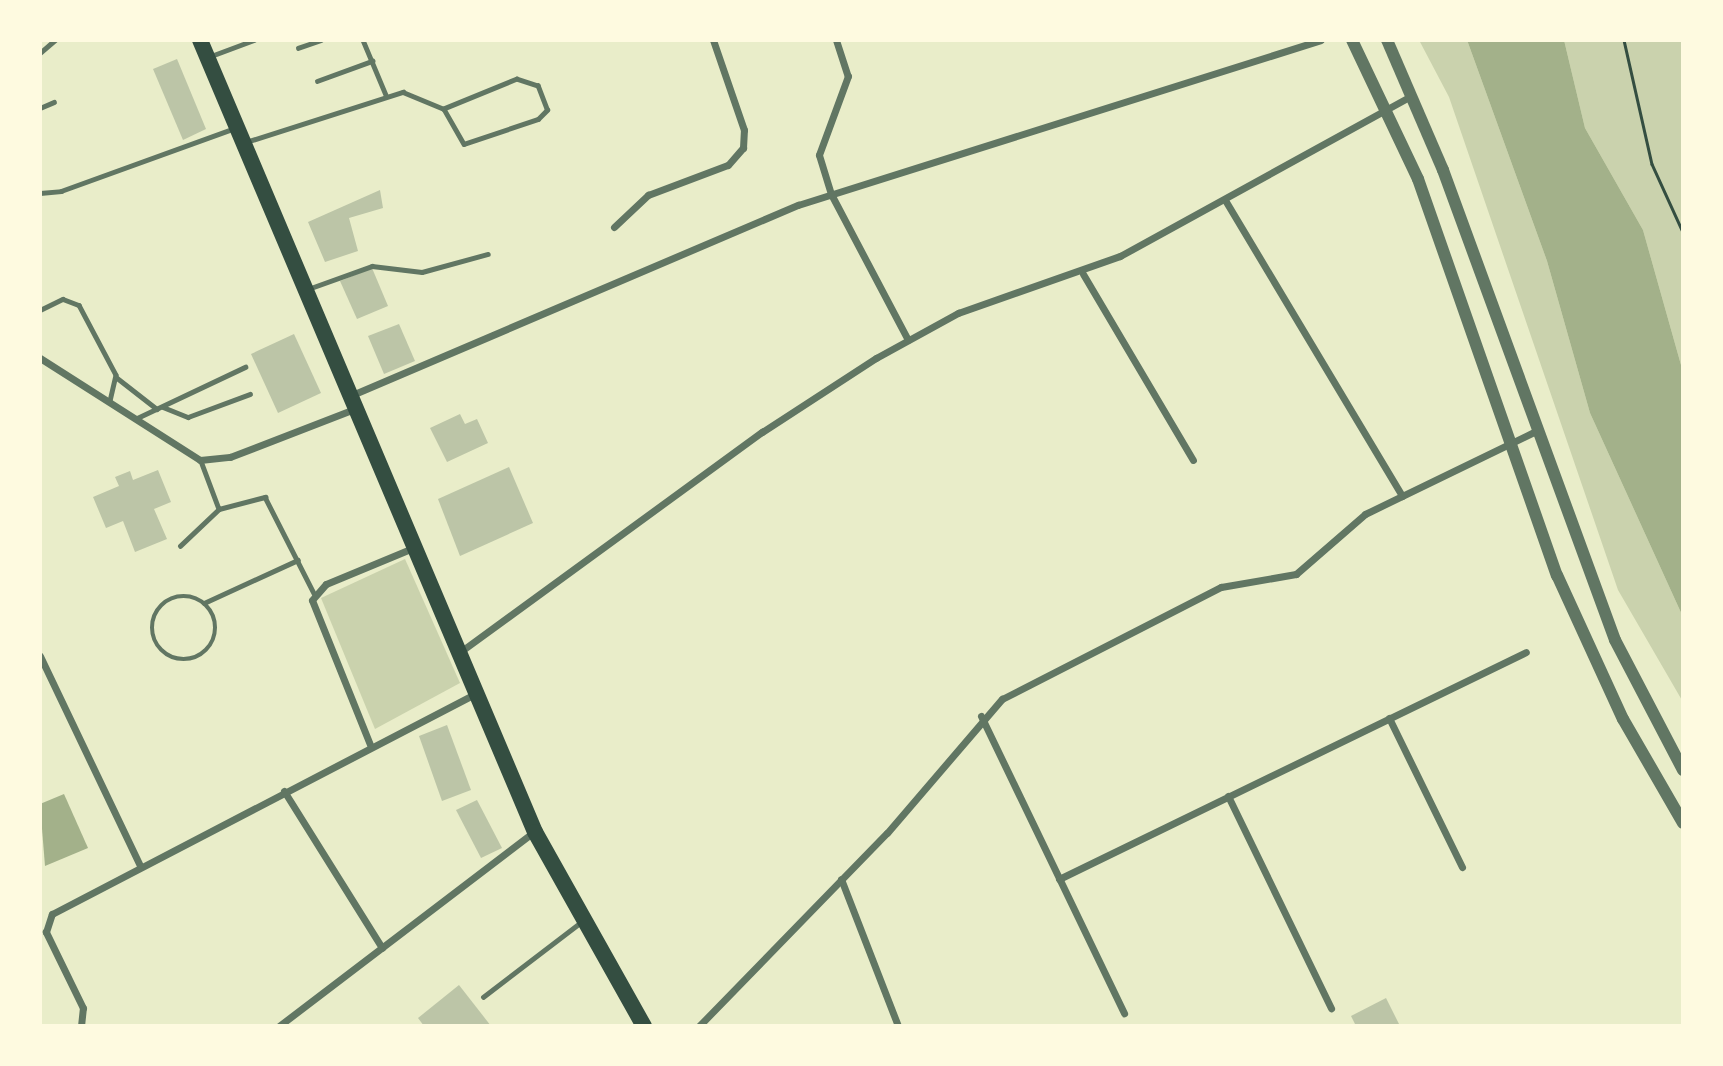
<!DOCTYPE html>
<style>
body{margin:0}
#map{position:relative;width:1723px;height:1066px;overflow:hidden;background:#e9edc9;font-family:Barlow,sans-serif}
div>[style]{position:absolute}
.green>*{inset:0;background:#cad2ad}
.water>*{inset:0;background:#a3b18a}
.building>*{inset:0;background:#bcc5a7}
.path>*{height:2.5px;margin:-1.25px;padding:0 1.25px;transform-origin:1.25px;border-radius:1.25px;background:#344e41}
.service>*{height:4.5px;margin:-2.25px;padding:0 2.25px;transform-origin:2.25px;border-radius:2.25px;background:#617663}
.service>.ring{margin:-2.25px;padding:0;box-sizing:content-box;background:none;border:4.5px solid #617663;border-radius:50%}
.minor>*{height:7px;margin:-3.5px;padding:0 3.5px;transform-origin:3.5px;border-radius:3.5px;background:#617663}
.tertiary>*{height:12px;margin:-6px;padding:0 6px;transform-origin:6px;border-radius:6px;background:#617663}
.primary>*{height:16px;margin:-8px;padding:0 8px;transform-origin:8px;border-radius:8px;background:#344e41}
span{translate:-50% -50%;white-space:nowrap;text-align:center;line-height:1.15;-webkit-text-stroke:5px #fefae0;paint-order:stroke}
.frame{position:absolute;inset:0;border:42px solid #fefae0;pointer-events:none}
</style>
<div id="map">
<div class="green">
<i style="clip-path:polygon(1419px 40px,1467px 40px,1547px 261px,1590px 413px,1683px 617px,1683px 702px,1618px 590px,1449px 97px)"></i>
<i style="clip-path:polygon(1564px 40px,1683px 40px,1683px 372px,1643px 230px,1585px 128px)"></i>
<i style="clip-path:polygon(405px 559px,460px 683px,375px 729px,321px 598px)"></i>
</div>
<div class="water">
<i style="clip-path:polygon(1467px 40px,1564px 40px,1585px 128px,1643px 230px,1683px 372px,1683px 617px,1590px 413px,1547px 261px)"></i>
<i style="clip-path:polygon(64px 794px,88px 848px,45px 866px,40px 804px)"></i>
</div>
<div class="building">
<i style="clip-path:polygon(177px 59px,206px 129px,183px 140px,153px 69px)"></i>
<i style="clip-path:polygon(380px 190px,383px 208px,349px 218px,358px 251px,325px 262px,308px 222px)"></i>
<i style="clip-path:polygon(372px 268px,388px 306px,357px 319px,340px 281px)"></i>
<i style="clip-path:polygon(399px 324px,415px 361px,384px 374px,368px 336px)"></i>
<i style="clip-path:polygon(294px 334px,321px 393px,278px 413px,251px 354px)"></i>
<i style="clip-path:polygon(460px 414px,465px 424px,477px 419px,488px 443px,447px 462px,430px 428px)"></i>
<i style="clip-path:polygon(509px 467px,533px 523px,460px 556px,438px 499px)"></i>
<i style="clip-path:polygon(158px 470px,171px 502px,154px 509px,167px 539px,135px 552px,123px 521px,106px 528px,93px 497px,119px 486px,115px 477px,130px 471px,133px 480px)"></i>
<i style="clip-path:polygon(447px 725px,471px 790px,442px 801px,419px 736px)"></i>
<i style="clip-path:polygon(477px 800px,502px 848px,481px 858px,456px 810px)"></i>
<i style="clip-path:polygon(459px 985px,491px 1026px,424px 1026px,418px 1018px)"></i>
<i style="clip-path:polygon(1386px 998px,1400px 1026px,1356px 1026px,1351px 1016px)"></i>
</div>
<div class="path">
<i style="left:1624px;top:40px;width:127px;rotate:77.3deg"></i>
<i style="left:1652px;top:164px;width:75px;rotate:65.5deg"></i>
</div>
<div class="service">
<i style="left:363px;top:40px;width:60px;rotate:67.3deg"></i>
<i style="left:298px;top:48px;width:24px;rotate:-19deg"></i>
<i style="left:40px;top:53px;width:20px;rotate:-41deg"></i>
<i style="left:211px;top:56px;width:46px;rotate:-20.4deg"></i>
<i style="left:317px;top:81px;width:59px;rotate:-20deg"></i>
<i style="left:40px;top:108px;width:15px;rotate:-23deg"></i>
<i style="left:246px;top:142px;width:165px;rotate:-17.7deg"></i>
<i style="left:403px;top:92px;width:44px;rotate:22.5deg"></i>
<i style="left:444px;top:109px;width:40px;rotate:60.3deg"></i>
<i style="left:464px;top:144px;width:78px;rotate:-18.7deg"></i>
<i style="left:538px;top:119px;width:13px;rotate:-45deg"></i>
<i style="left:547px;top:110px;width:26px;rotate:-111deg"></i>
<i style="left:538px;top:86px;width:22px;rotate:-162deg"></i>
<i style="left:517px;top:79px;width:79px;rotate:157.7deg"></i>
<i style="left:40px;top:193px;width:21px;rotate:-5deg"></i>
<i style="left:61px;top:191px;width:185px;rotate:-19.9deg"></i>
<i style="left:308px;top:289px;width:68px;rotate:-19.8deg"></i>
<i style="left:372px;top:266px;width:50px;rotate:6.8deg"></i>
<i style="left:422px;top:272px;width:68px;rotate:-15.3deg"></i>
<i style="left:40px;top:310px;width:25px;rotate:-26deg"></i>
<i style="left:63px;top:299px;width:17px;rotate:21deg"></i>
<i style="left:79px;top:305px;width:79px;rotate:62.1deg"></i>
<i style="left:116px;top:375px;width:28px;rotate:103deg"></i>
<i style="left:116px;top:377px;width:52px;rotate:38deg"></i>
<i style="left:163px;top:407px;width:27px;rotate:22deg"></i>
<i style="left:188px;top:417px;width:66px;rotate:-20.4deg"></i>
<i style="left:135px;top:419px;width:122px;rotate:-25.3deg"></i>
<i style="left:201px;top:461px;width:51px;rotate:69.4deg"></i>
<i style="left:180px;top:546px;width:54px;rotate:-43.5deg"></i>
<i style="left:219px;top:509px;width:48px;rotate:-14.6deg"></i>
<i style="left:265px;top:497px;width:108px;rotate:63deg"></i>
<i class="ring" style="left:152px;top:596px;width:59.5px;height:59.5px"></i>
<i style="left:204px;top:603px;width:103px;rotate:-24.6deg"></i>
<i style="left:483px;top:997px;width:123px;rotate:-37.4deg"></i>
</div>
<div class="minor">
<i style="left:836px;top:40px;width:38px;rotate:72deg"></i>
<i style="left:848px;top:76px;width:84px;rotate:110.2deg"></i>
<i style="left:819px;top:155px;width:41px;rotate:72.9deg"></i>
<i style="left:831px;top:194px;width:165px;rotate:62.2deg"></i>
<i style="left:1225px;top:200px;width:345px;rotate:59.1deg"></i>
<i style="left:614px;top:227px;width:47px;rotate:-43.3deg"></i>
<i style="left:648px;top:195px;width:85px;rotate:-20.6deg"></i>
<i style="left:728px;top:165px;width:23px;rotate:-49deg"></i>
<i style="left:743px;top:148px;width:18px;rotate:-87deg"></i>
<i style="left:744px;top:130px;width:95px;rotate:-109deg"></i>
<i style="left:1083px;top:274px;width:216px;rotate:59.4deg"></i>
<i style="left:40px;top:358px;width:190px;rotate:32.5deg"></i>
<i style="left:200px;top:460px;width:30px;rotate:-6deg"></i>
<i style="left:230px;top:457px;width:136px;rotate:-21.1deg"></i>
<i style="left:352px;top:395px;width:485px;rotate:-23.1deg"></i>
<i style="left:798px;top:205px;width:548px;rotate:-17.51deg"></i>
<i style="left:460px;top:652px;width:374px;rotate:-36.1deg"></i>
<i style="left:762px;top:432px;width:136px;rotate:-33deg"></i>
<i style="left:876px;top:358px;width:94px;rotate:-28.8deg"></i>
<i style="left:958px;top:313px;width:172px;rotate:-19.4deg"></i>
<i style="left:1120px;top:256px;width:332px;rotate:-28.8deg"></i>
<i style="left:40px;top:656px;width:233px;rotate:64.5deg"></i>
<i style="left:981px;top:716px;width:330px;rotate:64.3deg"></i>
<i style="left:1389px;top:718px;width:166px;rotate:63.9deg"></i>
<i style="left:371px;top:747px;width:158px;rotate:-111.9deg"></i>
<i style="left:312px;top:600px;width:21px;rotate:-49deg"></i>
<i style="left:326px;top:584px;width:94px;rotate:-22.5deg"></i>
<i style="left:284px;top:791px;width:185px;rotate:58deg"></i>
<i style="left:1228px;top:796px;width:236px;rotate:64.1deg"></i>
<i style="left:841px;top:879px;width:158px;rotate:68.8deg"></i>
<i style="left:1059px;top:879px;width:519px;rotate:-25.92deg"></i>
<i style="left:81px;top:1026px;width:18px;rotate:-84deg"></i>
<i style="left:83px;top:1008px;width:85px;rotate:-116deg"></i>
<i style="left:46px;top:932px;width:19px;rotate:-72deg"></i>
<i style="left:52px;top:914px;width:478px;rotate:-27.5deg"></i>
<i style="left:279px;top:1026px;width:320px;rotate:-37.3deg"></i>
<i style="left:699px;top:1026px;width:269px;rotate:-45.8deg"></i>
<i style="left:887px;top:833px;width:177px;rotate:-49.4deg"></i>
<i style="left:1002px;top:699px;width:246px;rotate:-27.1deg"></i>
<i style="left:1221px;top:587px;width:76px;rotate:-9.8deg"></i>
<i style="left:1296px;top:574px;width:91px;rotate:-41deg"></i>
<i style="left:1365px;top:514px;width:190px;rotate:-25.9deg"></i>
</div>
<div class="tertiary">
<i style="left:1352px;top:40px;width:154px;rotate:64.6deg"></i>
<i style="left:1418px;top:179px;width:420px;rotate:70.7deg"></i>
<i style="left:1557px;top:575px;width:158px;rotate:65.4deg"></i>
<i style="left:1623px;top:719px;width:120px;rotate:60deg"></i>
<i style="left:1387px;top:40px;width:142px;rotate:66.7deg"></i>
<i style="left:1443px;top:170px;width:500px;rotate:69.9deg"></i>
<i style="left:1615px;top:640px;width:147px;rotate:62.4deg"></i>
</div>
<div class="primary">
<i style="left:200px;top:40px;width:860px;rotate:67.07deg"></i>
<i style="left:535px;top:832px;width:223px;rotate:60.7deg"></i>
</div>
<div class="frame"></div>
</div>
